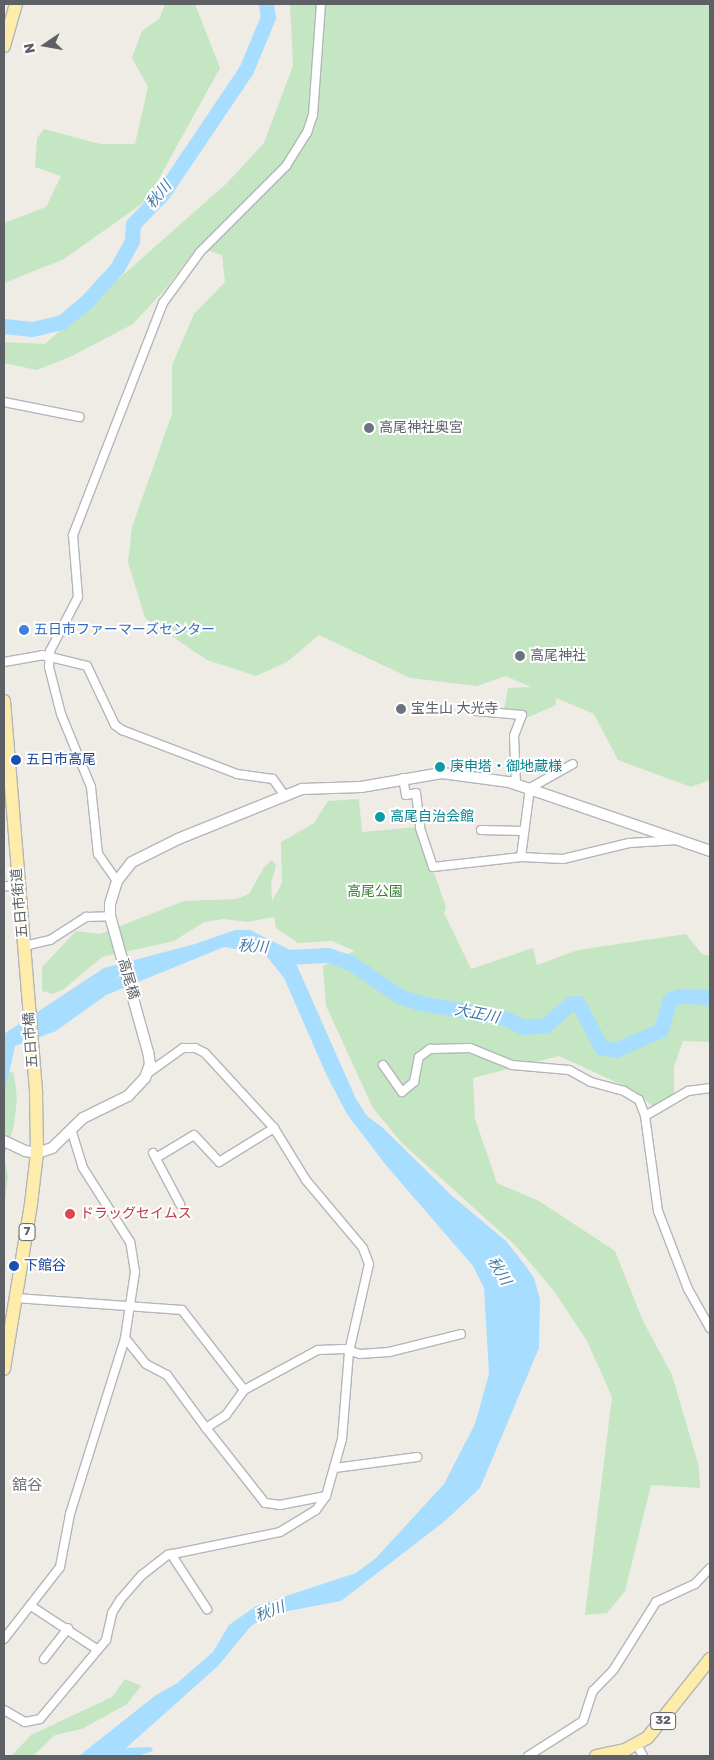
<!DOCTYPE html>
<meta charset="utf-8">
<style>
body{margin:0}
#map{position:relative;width:714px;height:1760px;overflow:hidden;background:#efece5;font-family:Rubik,"Noto Sans JP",sans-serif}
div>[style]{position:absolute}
.green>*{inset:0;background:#c4e6c2}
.water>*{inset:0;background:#a7ddfe}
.river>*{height:15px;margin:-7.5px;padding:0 7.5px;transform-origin:7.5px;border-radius:7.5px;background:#a7ddfe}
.roads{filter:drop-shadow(1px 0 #b3b6ba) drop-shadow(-1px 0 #b3b6ba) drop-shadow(0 1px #b3b6ba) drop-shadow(0 -1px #b3b6ba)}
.minor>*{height:8px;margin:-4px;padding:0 4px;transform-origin:4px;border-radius:4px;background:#fff}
.tertiary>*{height:10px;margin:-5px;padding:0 5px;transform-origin:5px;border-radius:5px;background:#fff}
.primary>*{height:12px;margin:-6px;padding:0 6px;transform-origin:6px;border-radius:6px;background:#feecab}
.dots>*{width:14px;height:14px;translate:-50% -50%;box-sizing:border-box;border:2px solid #fff;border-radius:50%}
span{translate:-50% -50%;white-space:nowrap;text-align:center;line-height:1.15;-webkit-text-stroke:4px #fff;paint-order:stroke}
.shield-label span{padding:1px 4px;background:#fff;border:1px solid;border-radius:4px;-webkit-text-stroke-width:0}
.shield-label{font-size:12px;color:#5d6165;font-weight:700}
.worship-label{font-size:14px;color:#5b616d}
.left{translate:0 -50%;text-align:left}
.shop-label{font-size:14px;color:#366cbe}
.transit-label{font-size:14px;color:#164399}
.culture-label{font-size:14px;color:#0d838f}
.park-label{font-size:14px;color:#378336}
.street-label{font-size:14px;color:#5d6165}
.health-label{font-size:14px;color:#be3a42}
.water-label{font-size:15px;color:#4079a7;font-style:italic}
.neighbourhood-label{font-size:15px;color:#6e7377}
.frame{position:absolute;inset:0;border:5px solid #5d6165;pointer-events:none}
.north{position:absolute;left:20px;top:20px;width:50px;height:50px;-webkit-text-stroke:4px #fff;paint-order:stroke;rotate:258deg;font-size:14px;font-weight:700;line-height:20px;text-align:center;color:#5d6165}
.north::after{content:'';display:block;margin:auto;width:18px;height:22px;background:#5d6165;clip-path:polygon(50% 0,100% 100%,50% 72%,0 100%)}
</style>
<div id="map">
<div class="green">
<i style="clip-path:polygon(165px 4px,195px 4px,220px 68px,147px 200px,64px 259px,4px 283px,4px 223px,46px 207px,61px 176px,35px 167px,37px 138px,44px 129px,100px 144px,135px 144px,148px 87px,132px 58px,142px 31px,159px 19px)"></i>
<i style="clip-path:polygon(290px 4px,710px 4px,710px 780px,691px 787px,618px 760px,594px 714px,556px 698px,556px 705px,529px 717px,503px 714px,508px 688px,531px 687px,506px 676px,477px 686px,410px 678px,319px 635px,287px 662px,256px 676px,207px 660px,145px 618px,128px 562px,132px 527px,172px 414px,172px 365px,194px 314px,225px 282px,222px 255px,197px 247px,167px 287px,133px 324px,72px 356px,37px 370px,4px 363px,4px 342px,45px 344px,227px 183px,264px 143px,293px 66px)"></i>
<i style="clip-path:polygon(359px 799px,362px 832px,418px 827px,446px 907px,444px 913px,471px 969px,533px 948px,537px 965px,578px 950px,686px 934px,702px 954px,710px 956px,710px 1042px,683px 1041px,674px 1067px,674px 1095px,655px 1108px,633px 1090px,559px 1056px,473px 1078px,475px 1119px,497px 1183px,539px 1201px,615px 1251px,643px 1321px,672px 1375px,699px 1467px,700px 1488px,651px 1485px,625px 1591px,607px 1613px,585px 1615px,612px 1397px,587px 1341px,554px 1291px,515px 1245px,401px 1142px,373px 1108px,326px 1006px,323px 966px,354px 951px,332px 941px,298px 943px,276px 928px,274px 917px,248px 922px,223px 919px,204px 922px,174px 941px,102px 957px,64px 989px,53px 994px,42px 991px,42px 967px,76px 931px,100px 934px,184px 901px,237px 899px,249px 894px,264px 867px,272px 860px,276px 866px,271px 883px,272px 901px,282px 883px,281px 842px,314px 823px,328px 801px)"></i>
<i style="clip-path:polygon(4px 1070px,14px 1073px,17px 1099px,14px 1125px,4px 1157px,8px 1176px,4px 1208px)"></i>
<i style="clip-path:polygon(125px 1679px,141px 1686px,127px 1704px,82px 1729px,55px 1735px,33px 1756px,11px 1756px,31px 1735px,112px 1697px)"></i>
</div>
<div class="water">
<i style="clip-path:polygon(235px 930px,250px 930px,290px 950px,356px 1099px,367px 1116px,383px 1128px,451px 1195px,506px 1241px,525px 1265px,534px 1278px,540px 1299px,539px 1348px,480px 1488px,445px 1521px,341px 1601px,272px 1614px,251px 1626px,218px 1666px,126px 1748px,151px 1747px,153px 1751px,137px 1756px,79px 1756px,156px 1695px,176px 1684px,213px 1652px,229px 1625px,256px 1606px,356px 1573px,376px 1558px,444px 1484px,475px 1424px,489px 1374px,484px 1288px,473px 1266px,385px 1164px,347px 1114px,327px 1076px,284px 978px,265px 954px,224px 947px,106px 995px,56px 1031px,15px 1046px,4px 1096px,4px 1034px,104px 968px,195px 944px)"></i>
</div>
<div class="river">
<i style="left:4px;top:326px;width:28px;rotate:6deg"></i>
<i style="left:32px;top:329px;width:31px;rotate:-13deg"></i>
<i style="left:62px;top:322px;width:33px;rotate:-40deg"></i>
<i style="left:87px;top:301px;width:45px;rotate:-47.7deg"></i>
<i style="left:117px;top:268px;width:31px;rotate:-61deg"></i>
<i style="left:132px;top:241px;width:17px;rotate:-87deg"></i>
<i style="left:133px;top:224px;width:43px;rotate:-45.9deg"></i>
<i style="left:163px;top:193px;width:148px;rotate:-56deg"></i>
<i style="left:246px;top:70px;width:57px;rotate:-67.5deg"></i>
<i style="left:268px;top:17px;width:13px;rotate:-99deg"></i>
<i style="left:284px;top:957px;width:44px;rotate:-2.6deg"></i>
<i style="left:328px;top:955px;width:24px;rotate:19deg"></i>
<i style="left:351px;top:963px;width:58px;rotate:34.5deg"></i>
<i style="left:399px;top:996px;width:22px;rotate:18deg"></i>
<i style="left:420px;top:1003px;width:83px;rotate:9.7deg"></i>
<i style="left:502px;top:1017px;width:23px;rotate:25deg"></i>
<i style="left:523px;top:1027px;width:23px;rotate:-5deg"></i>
<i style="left:546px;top:1025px;width:31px;rotate:-42deg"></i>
<i style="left:569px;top:1004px;width:9px;rotate:-6deg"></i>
<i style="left:578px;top:1003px;width:50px;rotate:62.4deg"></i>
<i style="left:601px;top:1047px;width:14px;rotate:12deg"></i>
<i style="left:615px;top:1050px;width:50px;rotate:-23.5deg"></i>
<i style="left:661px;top:1030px;width:32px;rotate:-74deg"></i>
<i style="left:670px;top:999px;width:11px;rotate:-15deg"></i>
<i style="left:681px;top:996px;width:29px;rotate:2deg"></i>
</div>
<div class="roads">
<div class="minor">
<i style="left:4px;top:402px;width:77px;rotate:11.2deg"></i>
<i style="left:4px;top:662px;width:39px;rotate:-10deg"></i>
<i style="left:42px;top:655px;width:46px;rotate:13.7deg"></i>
<i style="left:87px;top:666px;width:65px;rotate:64.6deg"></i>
<i style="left:115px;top:725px;width:9px;rotate:36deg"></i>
<i style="left:122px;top:730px;width:123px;rotate:20.9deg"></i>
<i style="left:237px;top:774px;width:36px;rotate:8deg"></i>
<i style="left:273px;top:779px;width:19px;rotate:55deg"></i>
<i style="left:476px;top:711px;width:46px;rotate:5deg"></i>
<i style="left:522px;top:715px;width:22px;rotate:111deg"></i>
<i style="left:514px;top:736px;width:48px;rotate:87.6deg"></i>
<i style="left:403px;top:778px;width:17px;rotate:80deg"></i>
<i style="left:406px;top:795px;width:10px;rotate:-11deg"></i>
<i style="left:416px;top:793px;width:35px;rotate:83deg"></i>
<i style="left:420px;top:828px;width:41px;rotate:71.6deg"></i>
<i style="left:433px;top:867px;width:89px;rotate:-6.5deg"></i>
<i style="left:521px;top:857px;width:42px;rotate:2.7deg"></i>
<i style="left:563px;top:859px;width:68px;rotate:-13.6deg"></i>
<i style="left:629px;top:843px;width:49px;rotate:-3.5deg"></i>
<i style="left:481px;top:830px;width:43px;rotate:1.3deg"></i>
<i style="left:521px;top:857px;width:70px;rotate:-82.6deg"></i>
<i style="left:530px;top:788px;width:49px;rotate:-29.2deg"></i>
<i style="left:117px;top:881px;width:33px;rotate:-125deg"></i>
<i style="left:98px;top:854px;width:67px;rotate:-96deg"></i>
<i style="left:91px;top:787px;width:79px;rotate:-112.3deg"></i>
<i style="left:61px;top:714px;width:49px;rotate:-104.3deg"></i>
<i style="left:49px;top:667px;width:16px;rotate:-86deg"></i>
<i style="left:50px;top:651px;width:61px;rotate:-62.6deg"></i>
<i style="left:78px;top:597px;width:62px;rotate:-94.6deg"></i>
<i style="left:73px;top:535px;width:249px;rotate:-68.8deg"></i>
<i style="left:163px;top:303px;width:63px;rotate:-54deg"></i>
<i style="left:200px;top:252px;width:122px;rotate:-45deg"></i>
<i style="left:286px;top:166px;width:39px;rotate:-58deg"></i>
<i style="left:307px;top:133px;width:19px;rotate:-72deg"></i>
<i style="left:313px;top:115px;width:111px;rotate:-85.9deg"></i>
<i style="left:4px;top:886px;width:15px;rotate:4deg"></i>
<i style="left:24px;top:946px;width:27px;rotate:-13deg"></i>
<i style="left:50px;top:940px;width:43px;rotate:-32.6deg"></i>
<i style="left:86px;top:917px;width:24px;rotate:-2deg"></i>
<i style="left:383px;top:1065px;width:33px;rotate:55deg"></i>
<i style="left:402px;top:1092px;width:16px;rotate:-40deg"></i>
<i style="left:414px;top:1082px;width:25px;rotate:-79deg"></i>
<i style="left:419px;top:1057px;width:14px;rotate:-36deg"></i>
<i style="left:430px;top:1049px;width:40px;rotate:-1.4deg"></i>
<i style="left:470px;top:1048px;width:45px;rotate:22deg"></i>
<i style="left:512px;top:1065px;width:57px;rotate:5deg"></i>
<i style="left:569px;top:1070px;width:25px;rotate:29deg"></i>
<i style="left:591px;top:1082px;width:34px;rotate:15deg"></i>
<i style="left:624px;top:1091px;width:17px;rotate:31deg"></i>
<i style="left:639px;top:1100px;width:17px;rotate:69deg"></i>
<i style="left:645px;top:1116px;width:96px;rotate:82.2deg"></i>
<i style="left:658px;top:1211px;width:84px;rotate:69deg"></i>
<i style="left:688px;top:1289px;width:45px;rotate:60.6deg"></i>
<i style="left:645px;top:1116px;width:50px;rotate:-30.2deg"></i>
<i style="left:688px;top:1091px;width:22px;rotate:-8deg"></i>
<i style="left:153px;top:1153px;width:58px;rotate:62.1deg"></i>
<i style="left:156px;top:1158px;width:44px;rotate:-31.2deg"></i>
<i style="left:194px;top:1135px;width:37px;rotate:47deg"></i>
<i style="left:219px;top:1162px;width:65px;rotate:-31.7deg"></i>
<i style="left:16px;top:1298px;width:166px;rotate:4.1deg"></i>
<i style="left:182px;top:1310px;width:101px;rotate:52.2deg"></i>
<i style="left:125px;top:1338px;width:33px;rotate:51deg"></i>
<i style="left:146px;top:1364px;width:24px;rotate:28deg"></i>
<i style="left:167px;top:1375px;width:66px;rotate:53.7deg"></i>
<i style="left:335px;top:1468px;width:83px;rotate:-7.6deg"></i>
<i style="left:326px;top:1496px;width:47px;rotate:168.9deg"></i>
<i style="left:280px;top:1505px;width:15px;rotate:-172deg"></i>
<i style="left:265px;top:1503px;width:95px;rotate:-128.2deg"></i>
<i style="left:206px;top:1428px;width:24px;rotate:-33deg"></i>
<i style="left:226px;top:1415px;width:31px;rotate:-54deg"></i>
<i style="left:244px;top:1390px;width:84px;rotate:-28.4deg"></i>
<i style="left:318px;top:1350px;width:26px;rotate:-2deg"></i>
<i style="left:344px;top:1349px;width:17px;rotate:17deg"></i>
<i style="left:360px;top:1354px;width:29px;rotate:-4deg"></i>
<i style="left:389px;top:1352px;width:74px;rotate:-14deg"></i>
<i style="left:171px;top:1554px;width:66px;rotate:56.8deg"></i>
<i style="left:31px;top:1606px;width:80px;rotate:33.3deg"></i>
<i style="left:4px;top:1639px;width:91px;rotate:-52.1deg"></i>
<i style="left:60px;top:1567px;width:54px;rotate:-79.3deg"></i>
<i style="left:70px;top:1514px;width:184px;rotate:-72.6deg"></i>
<i style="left:125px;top:1338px;width:67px;rotate:-81.4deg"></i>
<i style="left:135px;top:1272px;width:30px;rotate:-99deg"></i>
<i style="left:130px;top:1242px;width:88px;rotate:-122.4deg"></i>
<i style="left:83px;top:1168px;width:41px;rotate:-107.1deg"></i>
<i style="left:44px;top:1659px;width:39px;rotate:-52deg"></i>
<i style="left:4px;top:1710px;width:24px;rotate:30deg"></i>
<i style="left:25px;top:1722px;width:15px;rotate:-11deg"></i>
<i style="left:40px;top:1719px;width:103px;rotate:-50.1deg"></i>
<i style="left:106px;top:1640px;width:28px;rotate:-77deg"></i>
<i style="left:112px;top:1613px;width:15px;rotate:-58deg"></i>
<i style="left:120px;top:1600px;width:33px;rotate:-49deg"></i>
<i style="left:142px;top:1575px;width:33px;rotate:-38deg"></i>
<i style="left:168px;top:1555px;width:114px;rotate:-11.6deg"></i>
<i style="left:280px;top:1532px;width:42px;rotate:-31.4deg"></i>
<i style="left:316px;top:1510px;width:17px;rotate:-54deg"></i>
<i style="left:326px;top:1496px;width:59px;rotate:-74.3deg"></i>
<i style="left:342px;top:1439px;width:87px;rotate:-85.4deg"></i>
<i style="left:349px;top:1352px;width:90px;rotate:-77.2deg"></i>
<i style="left:369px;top:1264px;width:17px;rotate:-111deg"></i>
<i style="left:363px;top:1248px;width:89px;rotate:-130deg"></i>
<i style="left:306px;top:1180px;width:61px;rotate:-121.6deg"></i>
<i style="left:274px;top:1128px;width:102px;rotate:-132.6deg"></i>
<i style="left:205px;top:1053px;width:11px;rotate:-153deg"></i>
<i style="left:195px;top:1048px;width:12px;rotate:180deg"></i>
<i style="left:183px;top:1048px;width:43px;rotate:144.5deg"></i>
<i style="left:637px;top:1745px;width:13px;rotate:61deg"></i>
<i style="left:528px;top:1756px;width:65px;rotate:-32.5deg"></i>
<i style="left:583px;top:1721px;width:32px;rotate:-72deg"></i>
<i style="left:593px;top:1691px;width:30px;rotate:-46deg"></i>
<i style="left:614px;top:1669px;width:79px;rotate:-57.9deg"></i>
<i style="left:656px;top:1602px;width:43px;rotate:-24.8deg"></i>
<i style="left:695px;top:1584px;width:22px;rotate:-47deg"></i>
</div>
<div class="tertiary">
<i style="left:4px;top:1141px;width:23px;rotate:25deg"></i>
<i style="left:25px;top:1151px;width:12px;rotate:9deg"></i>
<i style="left:37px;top:1153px;width:16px;rotate:-18deg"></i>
<i style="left:52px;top:1148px;width:43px;rotate:-44.1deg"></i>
<i style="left:83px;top:1118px;width:50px;rotate:-26.1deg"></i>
<i style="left:128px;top:1096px;width:25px;rotate:-47deg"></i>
<i style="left:145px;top:1078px;width:15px;rotate:-70deg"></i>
<i style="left:150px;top:1064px;width:12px;rotate:-99deg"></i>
<i style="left:148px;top:1052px;width:141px;rotate:-105.6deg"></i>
<i style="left:110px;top:916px;width:12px;rotate:-90deg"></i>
<i style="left:110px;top:904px;width:24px;rotate:-73deg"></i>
<i style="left:117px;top:881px;width:24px;rotate:-52deg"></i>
<i style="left:132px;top:862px;width:51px;rotate:-26.6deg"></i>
<i style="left:178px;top:839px;width:134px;rotate:-22deg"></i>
<i style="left:302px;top:789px;width:59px;rotate:-1.9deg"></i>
<i style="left:361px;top:787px;width:82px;rotate:-9.8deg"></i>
<i style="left:442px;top:773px;width:68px;rotate:7.7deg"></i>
<i style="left:509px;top:782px;width:213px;rotate:18.9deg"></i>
</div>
<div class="primary">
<i style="left:4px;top:46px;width:44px;rotate:-74.1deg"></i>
<i style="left:4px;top:701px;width:394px;rotate:85.3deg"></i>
<i style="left:36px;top:1094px;width:59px;rotate:89deg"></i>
<i style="left:37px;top:1153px;width:51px;rotate:96.7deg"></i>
<i style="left:31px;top:1204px;width:167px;rotate:99.3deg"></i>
<i style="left:596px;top:1756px;width:30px;rotate:-12deg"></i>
<i style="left:625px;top:1750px;width:26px;rotate:-29deg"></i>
<i style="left:648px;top:1737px;width:100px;rotate:-51.5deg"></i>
</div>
</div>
<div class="dots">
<i style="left:369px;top:428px;background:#6b7280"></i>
<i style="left:24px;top:630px;background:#3f7fe0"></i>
<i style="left:520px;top:656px;background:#6b7280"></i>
<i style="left:401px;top:709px;background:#6b7280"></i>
<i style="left:16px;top:760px;background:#1a4fb4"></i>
<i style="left:440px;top:767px;background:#0f9aa8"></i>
<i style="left:380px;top:817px;background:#0f9aa8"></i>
<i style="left:70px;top:1214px;background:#e0444e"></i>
<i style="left:14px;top:1266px;background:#1a4fb4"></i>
</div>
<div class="shield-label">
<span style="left:27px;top:1232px">7</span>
<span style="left:663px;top:1721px">32</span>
</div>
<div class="worship-label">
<span class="left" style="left:379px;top:428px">高尾神社奥宮</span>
<span class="left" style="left:530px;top:656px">高尾神社</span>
<span class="left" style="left:411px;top:709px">宝生山 大光寺</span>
</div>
<div class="shop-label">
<span class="left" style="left:34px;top:630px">五日市ファーマーズセンター</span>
</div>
<div class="transit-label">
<span class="left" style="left:26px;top:760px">五日市高尾</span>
<span class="left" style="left:24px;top:1266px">下館谷</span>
</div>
<div class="culture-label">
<span class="left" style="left:450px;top:767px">庚申塔・御地蔵様</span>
<span class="left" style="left:390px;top:817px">高尾自治会館</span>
</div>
<div class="park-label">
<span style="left:375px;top:892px">高尾公園</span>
</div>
<div class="street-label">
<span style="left:20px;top:903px;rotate:-95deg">五日市街道</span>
<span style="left:128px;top:979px;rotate:74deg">高尾橋</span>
<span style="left:31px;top:1040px;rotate:-94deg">五日市橋</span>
</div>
<div class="health-label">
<span class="left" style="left:80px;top:1214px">ドラッグセイムス</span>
</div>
<div class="water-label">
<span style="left:159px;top:195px;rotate:-50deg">秋川</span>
<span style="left:253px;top:947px;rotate:4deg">秋川</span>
<span style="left:477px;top:1014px;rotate:11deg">大正川</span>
<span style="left:499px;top:1271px;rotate:59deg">秋川</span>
<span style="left:270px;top:1612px;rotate:-21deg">秋川</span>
</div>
<div class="neighbourhood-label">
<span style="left:27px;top:1486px">舘谷</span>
</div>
<div class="frame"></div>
<div class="north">N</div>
</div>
